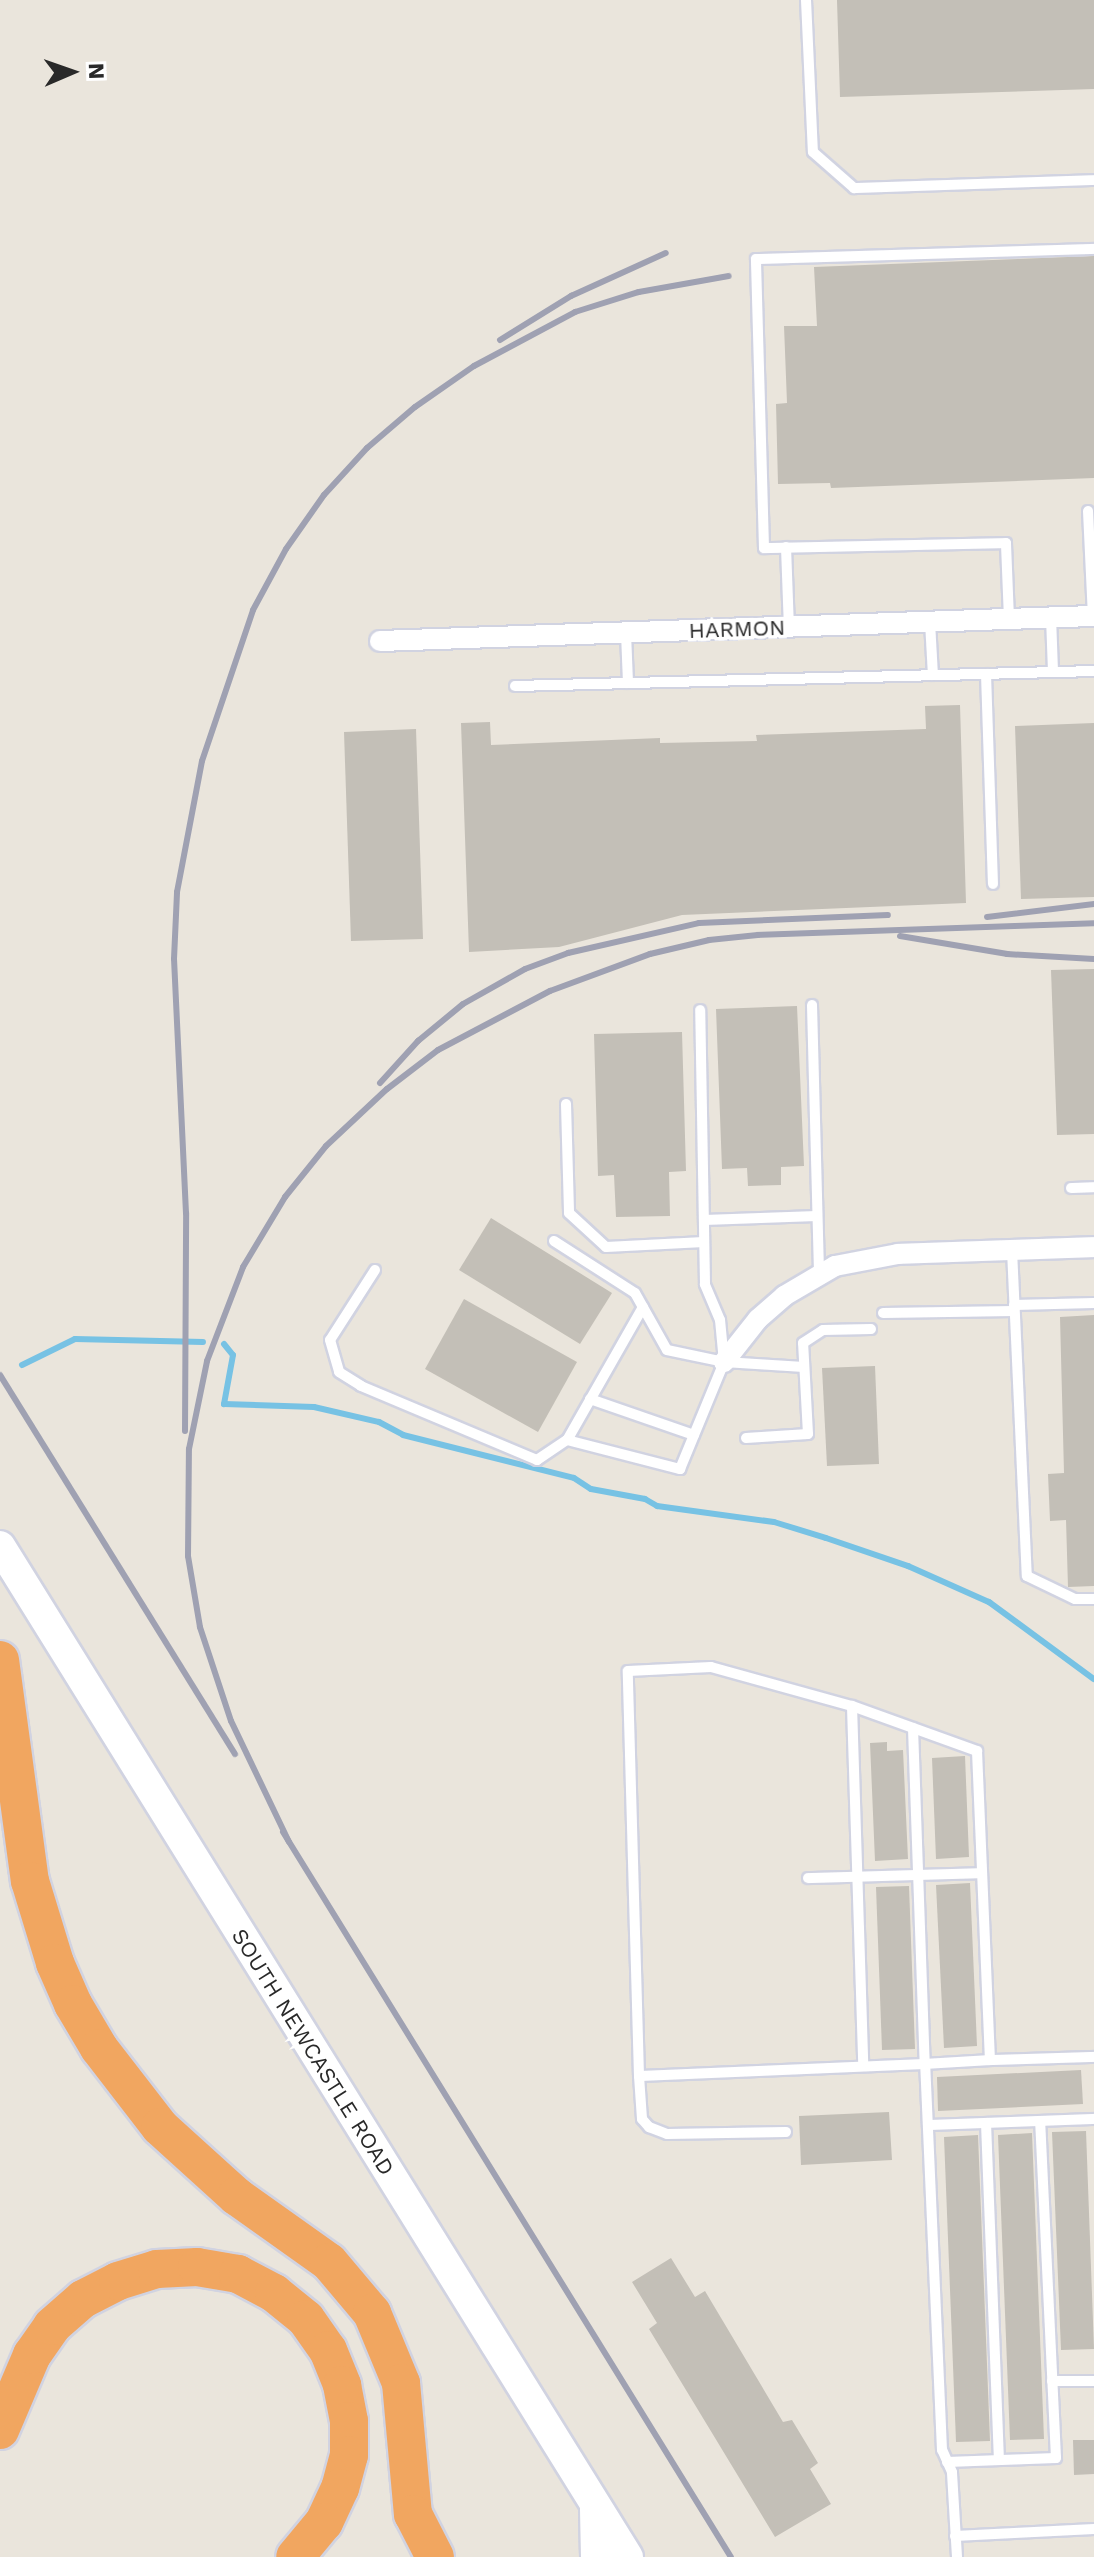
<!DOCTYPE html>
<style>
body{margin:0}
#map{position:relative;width:1094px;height:2557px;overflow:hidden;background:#eae5dc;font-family:"Work Sans",sans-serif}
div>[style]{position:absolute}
.stream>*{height:6px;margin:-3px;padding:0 3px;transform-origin:3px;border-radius:3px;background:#77c2e4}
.building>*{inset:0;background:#c3bfb7}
.roads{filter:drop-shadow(2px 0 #d1d3e1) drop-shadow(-2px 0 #d1d3e1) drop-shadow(0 2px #d1d3e1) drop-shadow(0 -2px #d1d3e1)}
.lane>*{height:10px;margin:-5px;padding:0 5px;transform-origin:5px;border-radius:5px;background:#fff}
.street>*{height:20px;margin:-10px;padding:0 10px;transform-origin:10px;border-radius:10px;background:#fff}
.secondary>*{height:30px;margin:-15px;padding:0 15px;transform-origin:15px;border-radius:15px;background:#fff}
.highway>*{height:38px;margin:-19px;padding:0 19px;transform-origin:19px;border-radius:19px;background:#f1a660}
.rail>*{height:6px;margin:-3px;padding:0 3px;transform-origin:3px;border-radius:3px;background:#9fa1b2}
span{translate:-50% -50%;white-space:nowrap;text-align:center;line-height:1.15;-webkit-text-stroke:7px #fff;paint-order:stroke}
.street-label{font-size:22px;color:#292929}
.north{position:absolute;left:32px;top:32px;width:80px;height:80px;-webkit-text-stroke:6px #fff;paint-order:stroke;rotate:88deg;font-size:22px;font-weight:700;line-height:32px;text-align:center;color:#292929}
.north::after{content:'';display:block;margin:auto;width:28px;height:36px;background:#292929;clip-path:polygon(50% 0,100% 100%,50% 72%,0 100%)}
</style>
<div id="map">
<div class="stream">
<i style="left:224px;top:1344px;width:14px;rotate:51deg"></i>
<i style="left:233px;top:1355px;width:50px;rotate:100.4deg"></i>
<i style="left:224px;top:1404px;width:90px;rotate:1.9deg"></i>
<i style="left:314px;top:1407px;width:67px;rotate:13deg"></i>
<i style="left:379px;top:1422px;width:27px;rotate:28deg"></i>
<i style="left:403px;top:1435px;width:176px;rotate:14.1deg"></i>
<i style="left:574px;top:1478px;width:20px;rotate:33deg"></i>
<i style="left:591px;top:1489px;width:55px;rotate:10.5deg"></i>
<i style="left:645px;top:1499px;width:14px;rotate:30deg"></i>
<i style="left:657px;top:1506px;width:118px;rotate:7.8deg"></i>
<i style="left:774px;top:1522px;width:54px;rotate:17.1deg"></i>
<i style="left:826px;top:1538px;width:87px;rotate:18.9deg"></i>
<i style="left:908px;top:1566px;width:89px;rotate:24deg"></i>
<i style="left:989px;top:1602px;width:130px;rotate:36.3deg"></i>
<i style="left:22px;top:1365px;width:59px;rotate:-26.1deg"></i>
<i style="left:75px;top:1339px;width:128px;rotate:1.3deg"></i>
</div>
<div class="building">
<i style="clip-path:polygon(837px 0,1094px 0,1094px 89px,840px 97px)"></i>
<i style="clip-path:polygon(1094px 256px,1094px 478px,831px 488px,830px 483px,778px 484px,776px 404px,787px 403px,784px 326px,817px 326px,814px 267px)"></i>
<i style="clip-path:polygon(960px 705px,966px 903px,682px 915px,559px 947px,469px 952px,461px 723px,490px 722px,491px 745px,660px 738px,660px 743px,757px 741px,756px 735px,926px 729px,925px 706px)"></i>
<i style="clip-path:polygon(1094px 723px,1094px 897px,1021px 899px,1015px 726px)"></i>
<i style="clip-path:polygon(416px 729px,423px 939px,351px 941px,344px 732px)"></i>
<i style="clip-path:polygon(1094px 969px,1094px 1134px,1057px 1135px,1051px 970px)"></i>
<i style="clip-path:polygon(797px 1006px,804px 1166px,781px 1167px,781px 1185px,748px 1186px,747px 1168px,722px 1169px,716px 1009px)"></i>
<i style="clip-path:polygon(682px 1032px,686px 1171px,669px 1172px,670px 1216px,616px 1217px,614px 1175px,598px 1176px,594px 1034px)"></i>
<i style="clip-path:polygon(491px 1218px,612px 1293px,580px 1344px,459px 1270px)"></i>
<i style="clip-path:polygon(464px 1299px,577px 1362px,538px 1432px,425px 1369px)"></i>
<i style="clip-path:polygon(1094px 1315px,1094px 1586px,1068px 1587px,1066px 1520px,1050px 1521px,1048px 1474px,1064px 1473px,1060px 1317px)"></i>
<i style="clip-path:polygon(875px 1366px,879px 1464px,827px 1466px,822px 1368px)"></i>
<i style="clip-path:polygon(887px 1742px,887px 1751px,903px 1750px,908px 1859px,875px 1861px,870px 1743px)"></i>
<i style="clip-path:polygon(965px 1756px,969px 1857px,936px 1859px,932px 1758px)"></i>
<i style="clip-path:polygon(970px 1883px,977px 2046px,944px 2048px,936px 1885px)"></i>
<i style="clip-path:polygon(909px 1886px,915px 2049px,882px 2050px,876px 1887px)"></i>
<i style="clip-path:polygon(1081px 2070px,1083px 2104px,938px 2111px,937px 2077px)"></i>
<i style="clip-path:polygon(889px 2112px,892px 2160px,801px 2165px,799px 2116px)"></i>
<i style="clip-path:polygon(1086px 2131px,1094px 2349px,1061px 2350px,1052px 2132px)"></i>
<i style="clip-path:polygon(1032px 2133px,1044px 2439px,1010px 2440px,998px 2135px)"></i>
<i style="clip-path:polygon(978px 2135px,990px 2441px,956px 2442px,944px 2137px)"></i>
<i style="clip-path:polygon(671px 2258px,695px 2297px,705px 2291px,783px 2422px,792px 2420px,818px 2463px,810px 2469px,831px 2504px,775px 2537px,649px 2329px,657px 2323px,632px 2282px)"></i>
<i style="clip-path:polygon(1073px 2440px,1094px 2440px,1094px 2474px,1074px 2475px)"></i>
</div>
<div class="roads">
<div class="lane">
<i style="left:806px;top:0;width:152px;rotate:87.4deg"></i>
<i style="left:813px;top:152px;width:55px;rotate:41.3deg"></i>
<i style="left:854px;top:188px;width:240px;rotate:-1.9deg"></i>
<i style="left:1088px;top:511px;width:105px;rotate:87.3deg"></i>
<i style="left:786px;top:547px;width:80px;rotate:87.9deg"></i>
<i style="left:1051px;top:617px;width:55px;rotate:87.9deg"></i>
<i style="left:1009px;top:619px;width:76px;rotate:-92.3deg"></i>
<i style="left:1006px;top:543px;width:242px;rotate:178.8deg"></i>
<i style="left:764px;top:548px;width:289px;rotate:-91.6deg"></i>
<i style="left:756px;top:259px;width:338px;rotate:-1.7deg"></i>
<i style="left:930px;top:622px;width:53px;rotate:86.8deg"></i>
<i style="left:626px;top:633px;width:50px;rotate:87.7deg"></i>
<i style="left:986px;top:674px;width:210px;rotate:88.1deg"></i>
<i style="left:515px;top:686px;width:579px;rotate:-1.48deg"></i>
<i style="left:812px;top:1005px;width:269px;rotate:88.5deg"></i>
<i style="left:566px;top:1104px;width:109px;rotate:88.4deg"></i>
<i style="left:569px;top:1213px;width:50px;rotate:42.6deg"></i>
<i style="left:606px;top:1247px;width:98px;rotate:-2.9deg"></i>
<i style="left:1071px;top:1188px;width:23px;rotate:-2deg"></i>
<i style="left:704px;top:1220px;width:113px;rotate:-2deg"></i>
<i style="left:554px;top:1241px;width:96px;rotate:32.7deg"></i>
<i style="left:635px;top:1293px;width:65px;rotate:60.7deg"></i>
<i style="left:667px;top:1350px;width:58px;rotate:11.9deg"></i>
<i style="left:724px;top:1362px;width:80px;rotate:3.6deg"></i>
<i style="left:1012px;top:1250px;width:326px;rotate:87.4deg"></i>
<i style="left:1027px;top:1576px;width:53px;rotate:25.6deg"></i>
<i style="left:1075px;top:1599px;width:19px"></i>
<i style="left:375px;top:1270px;width:83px;rotate:122.7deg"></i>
<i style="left:330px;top:1340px;width:33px;rotate:74deg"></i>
<i style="left:339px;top:1372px;width:26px;rotate:32deg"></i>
<i style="left:361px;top:1386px;width:191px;rotate:22.8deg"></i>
<i style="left:537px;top:1460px;width:36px;rotate:-34deg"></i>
<i style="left:1014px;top:1305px;width:80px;rotate:-1.4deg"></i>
<i style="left:643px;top:1307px;width:153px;rotate:119.7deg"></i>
<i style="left:567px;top:1440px;width:117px;rotate:14.4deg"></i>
<i style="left:680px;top:1469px;width:116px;rotate:-67.6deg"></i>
<i style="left:724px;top:1362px;width:42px;rotate:-95.4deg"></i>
<i style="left:720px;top:1320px;width:39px;rotate:-113deg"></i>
<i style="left:705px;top:1284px;width:274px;rotate:-91deg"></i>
<i style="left:883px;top:1313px;width:131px;rotate:-0.9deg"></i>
<i style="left:590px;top:1399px;width:110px;rotate:19.1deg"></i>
<i style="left:746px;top:1438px;width:62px;rotate:-3.7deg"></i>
<i style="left:808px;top:1434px;width:91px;rotate:-93.1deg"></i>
<i style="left:803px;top:1343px;width:24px;rotate:-33deg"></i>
<i style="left:823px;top:1330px;width:48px;rotate:-1.2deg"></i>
<i style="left:852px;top:1706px;width:360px;rotate:88.2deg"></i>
<i style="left:913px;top:1728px;width:336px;rotate:88deg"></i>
<i style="left:925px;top:2064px;width:65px;rotate:-3.5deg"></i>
<i style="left:808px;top:1878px;width:174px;rotate:-1.6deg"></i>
<i style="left:639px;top:2076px;width:43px;rotate:86deg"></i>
<i style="left:642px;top:2119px;width:11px;rotate:49deg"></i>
<i style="left:649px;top:2127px;width:19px;rotate:21deg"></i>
<i style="left:667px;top:2134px;width:119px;rotate:-1deg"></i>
<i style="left:986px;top:2123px;width:337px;rotate:87.8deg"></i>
<i style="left:928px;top:2125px;width:166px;rotate:-2.1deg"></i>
<i style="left:1052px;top:2381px;width:42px"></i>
<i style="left:947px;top:2462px;width:109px;rotate:-2.1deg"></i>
<i style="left:1056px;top:2458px;width:337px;rotate:-92.7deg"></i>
<i style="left:955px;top:2536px;width:139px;rotate:-2.9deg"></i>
<i style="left:957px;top:2557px;width:85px;rotate:-93.4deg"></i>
<i style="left:952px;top:2472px;width:24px;rotate:-114deg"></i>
<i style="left:942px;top:2450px;width:386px;rotate:-92.5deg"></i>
<i style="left:925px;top:2064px;width:286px;rotate:177.6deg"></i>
<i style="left:639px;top:2076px;width:405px;rotate:-91.6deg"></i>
<i style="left:628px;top:1671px;width:83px;rotate:-2.8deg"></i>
<i style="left:711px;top:1667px;width:146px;rotate:15.5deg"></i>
<i style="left:852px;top:1706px;width:133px;rotate:19.8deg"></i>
<i style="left:977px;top:1751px;width:309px;rotate:87.6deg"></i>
<i style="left:990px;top:2060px;width:104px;rotate:-1.7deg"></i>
</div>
<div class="street">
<i style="left:380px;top:641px;width:714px;rotate:-2.01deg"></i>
<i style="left:724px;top:1362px;width:55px;rotate:-51.7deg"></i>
<i style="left:758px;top:1319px;width:35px;rotate:-41deg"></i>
<i style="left:784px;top:1296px;width:59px;rotate:-30.5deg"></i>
<i style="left:835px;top:1266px;width:64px;rotate:-10.8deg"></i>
<i style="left:898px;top:1254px;width:196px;rotate:-2deg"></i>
</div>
<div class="secondary">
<i style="left:0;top:1546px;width:1190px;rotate:58.15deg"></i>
<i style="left:595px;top:2509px;width:48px;rotate:88.8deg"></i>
</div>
<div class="highway">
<i style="left:0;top:1660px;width:223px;rotate:82.3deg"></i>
<i style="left:30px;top:1881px;width:86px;rotate:73deg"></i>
<i style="left:55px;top:1963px;width:45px;rotate:66.3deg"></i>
<i style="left:73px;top:2004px;width:51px;rotate:59.4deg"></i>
<i style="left:99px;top:2048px;width:100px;rotate:52.3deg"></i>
<i style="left:160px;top:2127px;width:103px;rotate:42.2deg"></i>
<i style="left:236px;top:2196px;width:114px;rotate:35.4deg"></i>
<i style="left:329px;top:2262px;width:67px;rotate:49.9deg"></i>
<i style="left:372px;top:2313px;width:76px;rotate:67.5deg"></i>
<i style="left:401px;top:2383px;width:132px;rotate:84.8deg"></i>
<i style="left:413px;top:2514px;width:48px;rotate:62.9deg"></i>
<i style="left:0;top:2430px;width:82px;rotate:-66.9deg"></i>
<i style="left:32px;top:2355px;width:35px;rotate:-55deg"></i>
<i style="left:52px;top:2326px;width:41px;rotate:-41.1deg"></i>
<i style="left:83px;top:2299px;width:39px;rotate:-27deg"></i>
<i style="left:118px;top:2281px;width:41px;rotate:-17.1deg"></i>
<i style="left:157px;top:2269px;width:40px;rotate:-2.9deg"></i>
<i style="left:197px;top:2267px;width:42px;rotate:9.7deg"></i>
<i style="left:238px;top:2274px;width:41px;rotate:27.8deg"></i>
<i style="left:274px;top:2293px;width:41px;rotate:39.1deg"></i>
<i style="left:306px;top:2319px;width:38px;rotate:55deg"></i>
<i style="left:328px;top:2350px;width:38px;rotate:68deg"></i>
<i style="left:342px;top:2385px;width:37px;rotate:79deg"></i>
<i style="left:349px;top:2421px;width:34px;rotate:90deg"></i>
<i style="left:349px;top:2455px;width:34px;rotate:105deg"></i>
<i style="left:340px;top:2488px;width:38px;rotate:115deg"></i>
<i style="left:324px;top:2522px;width:45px;rotate:129.6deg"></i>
</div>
</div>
<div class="rail">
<i style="left:500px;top:340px;width:84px;rotate:-31.8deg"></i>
<i style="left:571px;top:296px;width:104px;rotate:-24.4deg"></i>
<i style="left:987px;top:917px;width:108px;rotate:-6.9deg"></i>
<i style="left:900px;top:936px;width:109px;rotate:9.5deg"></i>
<i style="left:1007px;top:954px;width:87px;rotate:3.3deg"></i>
<i style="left:380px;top:1083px;width:57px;rotate:-47.9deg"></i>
<i style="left:418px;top:1041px;width:58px;rotate:-39.4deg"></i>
<i style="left:463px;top:1004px;width:71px;rotate:-29.4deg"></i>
<i style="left:525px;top:969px;width:46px;rotate:-20.4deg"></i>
<i style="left:568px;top:953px;width:134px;rotate:-12.9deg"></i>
<i style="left:699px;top:923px;width:189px;rotate:-2.4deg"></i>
<i style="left:0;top:1375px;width:446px;rotate:58.2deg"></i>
<i style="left:185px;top:1431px;width:218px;rotate:-89.7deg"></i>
<i style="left:186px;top:1213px;width:254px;rotate:-92.7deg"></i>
<i style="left:174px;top:959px;width:67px;rotate:-87.4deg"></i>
<i style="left:177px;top:892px;width:133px;rotate:-79.2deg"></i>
<i style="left:202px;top:761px;width:159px;rotate:-71.3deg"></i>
<i style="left:253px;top:610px;width:69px;rotate:-61.6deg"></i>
<i style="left:286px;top:549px;width:66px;rotate:-54.9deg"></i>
<i style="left:324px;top:495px;width:64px;rotate:-47.5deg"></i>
<i style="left:367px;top:448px;width:63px;rotate:-40.5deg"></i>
<i style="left:415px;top:407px;width:72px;rotate:-34.8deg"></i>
<i style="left:474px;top:366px;width:115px;rotate:-28.1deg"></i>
<i style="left:575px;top:312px;width:67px;rotate:-17.4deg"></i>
<i style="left:639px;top:292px;width:91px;rotate:-10.1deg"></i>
<i style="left:283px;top:1832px;width:852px;rotate:58.29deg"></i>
<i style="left:289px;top:1842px;width:134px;rotate:-115.6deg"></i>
<i style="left:231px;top:1721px;width:99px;rotate:-108.3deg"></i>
<i style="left:200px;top:1627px;width:72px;rotate:-99.6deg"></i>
<i style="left:188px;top:1556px;width:107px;rotate:-89.5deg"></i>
<i style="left:189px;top:1449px;width:90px;rotate:-78.4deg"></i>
<i style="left:207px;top:1361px;width:101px;rotate:-69deg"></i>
<i style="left:243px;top:1267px;width:82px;rotate:-59deg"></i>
<i style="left:285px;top:1197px;width:65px;rotate:-51.2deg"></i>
<i style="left:326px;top:1146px;width:83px;rotate:-43.1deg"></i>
<i style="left:387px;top:1089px;width:64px;rotate:-37.4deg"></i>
<i style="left:438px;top:1050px;width:127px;rotate:-27.8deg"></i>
<i style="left:550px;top:991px;width:107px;rotate:-20.3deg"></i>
<i style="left:650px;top:954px;width:61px;rotate:-13.3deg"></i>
<i style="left:709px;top:940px;width:49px;rotate:-5.8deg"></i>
<i style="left:758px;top:935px;width:336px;rotate:-2deg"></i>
</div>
<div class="street-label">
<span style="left:737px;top:629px;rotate:-2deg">HARMON</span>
<span style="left:313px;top:2052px;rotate:58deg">SOUTH NEWCASTLE ROAD</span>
</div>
<div class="north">N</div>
</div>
